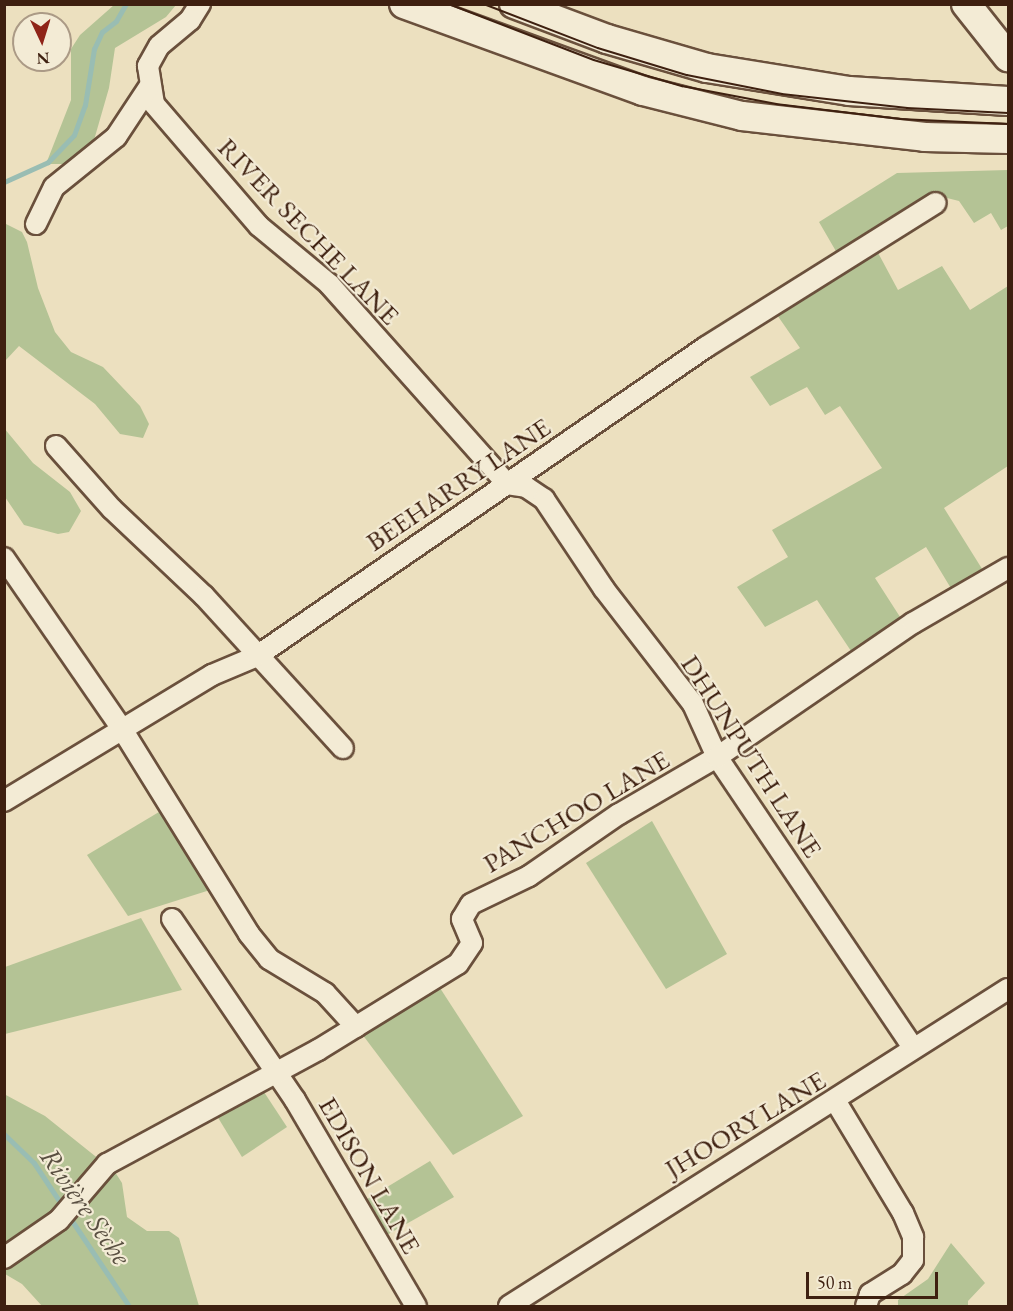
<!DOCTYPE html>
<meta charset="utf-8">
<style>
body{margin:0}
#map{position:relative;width:1013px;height:1311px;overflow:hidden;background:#ece0bf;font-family:"EB Garamond",serif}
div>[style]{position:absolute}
.green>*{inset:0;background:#b4c395}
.stream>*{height:5px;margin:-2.5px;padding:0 2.5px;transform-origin:2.5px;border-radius:2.5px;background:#99bdb3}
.roads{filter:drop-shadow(2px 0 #6a503c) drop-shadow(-2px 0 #6a503c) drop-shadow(0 2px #6a503c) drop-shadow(0 -2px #6a503c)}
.street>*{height:20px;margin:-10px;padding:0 10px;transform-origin:10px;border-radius:10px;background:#f3ebd5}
.secondary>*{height:28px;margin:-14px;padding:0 14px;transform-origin:14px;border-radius:14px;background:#f3ebd5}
.tram>*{height:1.5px;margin:-0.75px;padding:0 0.75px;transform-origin:0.75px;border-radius:0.75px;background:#3e2010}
span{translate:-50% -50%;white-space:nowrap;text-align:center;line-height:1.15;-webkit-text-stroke:4.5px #f3ebd5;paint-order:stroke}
.street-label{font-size:27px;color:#3e2010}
.water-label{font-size:28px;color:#594f41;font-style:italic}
.frame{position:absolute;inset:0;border:6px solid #3e2010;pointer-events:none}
.north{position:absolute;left:12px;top:12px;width:60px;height:60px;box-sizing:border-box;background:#f3ebd5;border:2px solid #ab9a86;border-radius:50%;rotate:176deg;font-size:16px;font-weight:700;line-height:24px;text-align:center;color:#3e2010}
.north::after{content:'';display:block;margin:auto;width:21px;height:27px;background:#8f2418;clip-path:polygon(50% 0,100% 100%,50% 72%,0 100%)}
.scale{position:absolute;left:806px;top:1272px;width:132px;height:27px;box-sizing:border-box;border:3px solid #3e2010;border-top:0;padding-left:8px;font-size:18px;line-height:21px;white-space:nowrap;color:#3e2010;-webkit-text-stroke:4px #f3ebd5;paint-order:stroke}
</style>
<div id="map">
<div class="green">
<i style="clip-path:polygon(114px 5px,176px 5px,166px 17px,115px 48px,109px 88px,90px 154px,79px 164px,46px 164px,71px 100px,71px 49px,80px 35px)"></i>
<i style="clip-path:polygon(1008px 170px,1008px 226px,1001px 230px,991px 213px,974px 223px,959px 201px,935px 195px,837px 253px,819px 222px,897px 173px)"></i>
<i style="clip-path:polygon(4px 223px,22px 232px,27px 242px,38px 288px,55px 332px,71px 352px,103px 367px,140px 406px,149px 424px,143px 438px,120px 434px,95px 404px,19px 346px,5px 361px)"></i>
<i style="clip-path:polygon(876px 249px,898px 290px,942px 266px,970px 310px,1008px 286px,1008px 466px,944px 508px,984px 572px,952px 590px,926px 547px,875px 578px,902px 620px,851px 651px,817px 600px,765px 627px,737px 587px,788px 557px,772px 530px,882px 468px,840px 406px,825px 415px,807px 387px,770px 406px,750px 377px,800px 348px,775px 312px)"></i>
<i style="clip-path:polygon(4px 428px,33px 463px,70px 492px,81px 511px,69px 532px,58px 534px,24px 525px,5px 497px)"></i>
<i style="clip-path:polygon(164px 809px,210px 890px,128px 916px,87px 855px)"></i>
<i style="clip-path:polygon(652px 821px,727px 954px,666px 989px,586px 863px)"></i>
<i style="clip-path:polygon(141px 918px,182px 990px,5px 1034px,5px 967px)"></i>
<i style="clip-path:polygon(440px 988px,523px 1116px,453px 1155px,362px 1034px)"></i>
<i style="clip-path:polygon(262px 1089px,287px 1127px,242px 1157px,217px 1116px)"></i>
<i style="clip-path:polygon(4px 1094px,45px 1116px,115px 1172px,122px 1183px,127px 1217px,147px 1231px,169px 1231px,179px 1238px,199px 1306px,42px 1306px,22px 1284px,5px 1274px)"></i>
<i style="clip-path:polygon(430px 1161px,454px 1197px,385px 1236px,364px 1201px)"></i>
<i style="clip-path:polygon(951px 1243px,985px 1283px,968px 1301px,968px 1306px,898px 1306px,898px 1300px,928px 1279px)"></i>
</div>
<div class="stream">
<i style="left:4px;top:182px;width:48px;rotate:-24.4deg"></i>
<i style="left:48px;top:162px;width:37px;rotate:-46deg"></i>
<i style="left:74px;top:135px;width:32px;rotate:-70deg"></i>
<i style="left:85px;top:105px;width:57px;rotate:-80.9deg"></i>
<i style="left:94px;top:49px;width:19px;rotate:-65deg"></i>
<i style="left:102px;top:32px;width:18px;rotate:-38deg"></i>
<i style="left:116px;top:21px;width:20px;rotate:-60deg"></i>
<i style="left:4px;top:1134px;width:42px;rotate:44deg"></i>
<i style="left:34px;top:1163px;width:53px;rotate:56.6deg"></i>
<i style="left:68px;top:1215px;width:110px;rotate:56.2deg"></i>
</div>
<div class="roads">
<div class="street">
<i style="left:200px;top:4px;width:19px;rotate:122deg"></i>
<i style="left:190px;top:20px;width:40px;rotate:140deg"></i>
<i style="left:159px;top:46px;width:23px;rotate:119deg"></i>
<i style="left:148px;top:66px;width:38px;rotate:81deg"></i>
<i style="left:154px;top:104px;width:161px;rotate:49.3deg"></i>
<i style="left:259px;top:226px;width:91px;rotate:39.6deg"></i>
<i style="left:329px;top:284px;width:268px;rotate:48.3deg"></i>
<i style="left:507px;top:484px;width:19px;rotate:9deg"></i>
<i style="left:526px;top:487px;width:22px;rotate:34deg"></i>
<i style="left:544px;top:499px;width:108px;rotate:56.3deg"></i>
<i style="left:604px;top:589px;width:145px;rotate:52.3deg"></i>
<i style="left:693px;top:704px;width:58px;rotate:65.6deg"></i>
<i style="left:717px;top:757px;width:351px;rotate:56deg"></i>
<i style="left:36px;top:224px;width:41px;rotate:-64.1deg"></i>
<i style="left:54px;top:187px;width:80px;rotate:-38.9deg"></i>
<i style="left:116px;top:137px;width:60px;rotate:-56.6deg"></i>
<i style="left:56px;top:446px;width:84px;rotate:48.4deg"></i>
<i style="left:112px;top:509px;width:127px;rotate:43.4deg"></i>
<i style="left:204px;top:596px;width:206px;rotate:47.6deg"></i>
<i style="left:4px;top:558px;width:208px;rotate:55.4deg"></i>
<i style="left:122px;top:729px;width:241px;rotate:58.2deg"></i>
<i style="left:249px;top:934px;width:32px;rotate:51deg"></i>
<i style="left:269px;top:959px;width:66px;rotate:31.3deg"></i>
<i style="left:325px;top:993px;width:46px;rotate:47.6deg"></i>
<i style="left:4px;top:801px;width:243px;rotate:-31.2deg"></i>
<i style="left:212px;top:675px;width:49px;rotate:-22.9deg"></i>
<i style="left:257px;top:656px;width:545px;rotate:-34.54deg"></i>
<i style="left:706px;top:347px;width:271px;rotate:-32.1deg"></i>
<i style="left:172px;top:919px;width:219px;rotate:55.8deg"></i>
<i style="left:295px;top:1100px;width:239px;rotate:59.6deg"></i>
<i style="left:836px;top:1102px;width:130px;rotate:58.9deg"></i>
<i style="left:903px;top:1213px;width:26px;rotate:67deg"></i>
<i style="left:913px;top:1237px;width:23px;rotate:90deg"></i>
<i style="left:913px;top:1260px;width:18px;rotate:128deg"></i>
<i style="left:902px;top:1274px;width:38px;rotate:148deg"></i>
<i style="left:870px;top:1294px;width:13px;rotate:108deg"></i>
<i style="left:4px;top:1258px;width:67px;rotate:-34.6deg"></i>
<i style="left:59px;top:1220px;width:74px;rotate:-49.4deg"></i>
<i style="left:107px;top:1164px;width:240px;rotate:-28.4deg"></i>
<i style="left:318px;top:1050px;width:164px;rotate:-31.6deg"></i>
<i style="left:458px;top:964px;width:25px;rotate:-56deg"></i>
<i style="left:472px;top:943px;width:26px;rotate:-113deg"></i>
<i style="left:462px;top:919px;width:17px;rotate:-59deg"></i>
<i style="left:471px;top:904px;width:64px;rotate:-25.8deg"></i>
<i style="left:529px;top:876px;width:109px;rotate:-34.6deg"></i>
<i style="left:619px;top:814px;width:113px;rotate:-30.2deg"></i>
<i style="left:717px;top:757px;width:237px;rotate:-34.4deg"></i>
<i style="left:913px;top:623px;width:110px;rotate:-30.1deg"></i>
<i style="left:509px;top:1306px;width:591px;rotate:-32.43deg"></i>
</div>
<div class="secondary">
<i style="left:404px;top:4px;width:254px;rotate:20deg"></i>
<i style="left:643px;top:91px;width:102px;rotate:14.2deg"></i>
<i style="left:742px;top:116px;width:184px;rotate:6.5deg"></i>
<i style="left:925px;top:137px;width:83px;rotate:1.4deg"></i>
<i style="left:514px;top:4px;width:99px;rotate:20.6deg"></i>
<i style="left:607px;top:39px;width:104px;rotate:16.2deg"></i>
<i style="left:707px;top:68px;width:144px;rotate:9.2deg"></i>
<i style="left:849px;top:91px;width:159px;rotate:3.6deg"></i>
<i style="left:966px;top:4px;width:68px;rotate:51.6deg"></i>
</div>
</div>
<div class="tram">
<i style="left:449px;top:4px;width:155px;rotate:21.1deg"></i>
<i style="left:594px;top:60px;width:92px;rotate:16.5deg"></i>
<i style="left:682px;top:86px;width:96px;rotate:10.8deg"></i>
<i style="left:776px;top:104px;width:125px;rotate:6.9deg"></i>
<i style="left:900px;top:119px;width:108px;rotate:2.7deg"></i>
<i style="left:484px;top:4px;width:122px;rotate:21.1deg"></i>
<i style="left:598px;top:48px;width:93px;rotate:16.9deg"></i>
<i style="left:687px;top:75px;width:97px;rotate:11.3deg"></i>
<i style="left:782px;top:94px;width:126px;rotate:6.4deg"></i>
<i style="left:907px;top:108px;width:101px;rotate:2.8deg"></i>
</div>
<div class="street-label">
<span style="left:309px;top:231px;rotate:46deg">RIVER SECHE LANE</span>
<span style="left:458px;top:484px;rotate:-34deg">BEEHARRY LANE</span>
<span style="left:752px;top:756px;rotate:57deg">DHUNPUTH LANE</span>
<span style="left:576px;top:811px;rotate:-31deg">PANCHOO LANE</span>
<span style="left:745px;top:1124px;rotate:-31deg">JHOORY LANE</span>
<span style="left:370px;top:1175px;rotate:60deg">EDISON LANE</span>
</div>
<div class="water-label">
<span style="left:86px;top:1206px;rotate:55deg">Rivière Sèche</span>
</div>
<div class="frame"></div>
<div class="north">N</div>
<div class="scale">50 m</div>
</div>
